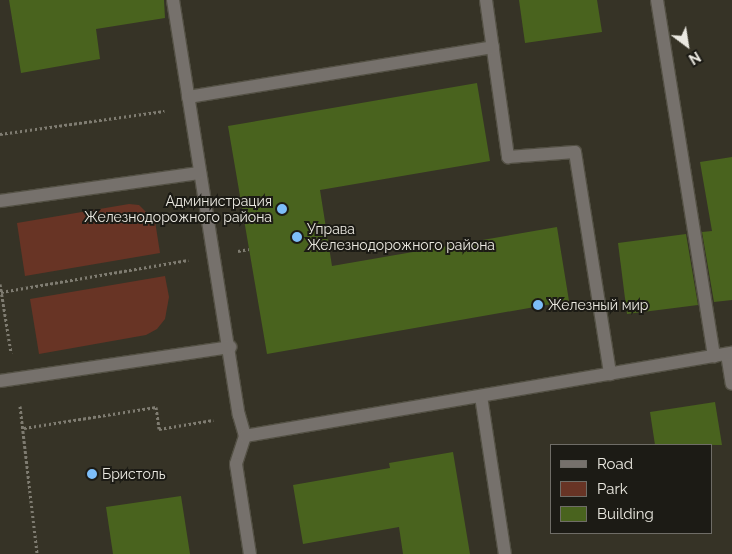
<!DOCTYPE html>
<meta charset="utf-8">
<style>
body{margin:0}
#map{position:relative;width:732px;height:554px;overflow:hidden;background:#363326;font-family:Raleway,sans-serif}
div>[style]{position:absolute}
.green>*{inset:0;background:#683425}
.building>*{inset:0;background:#49631e}
.path>*{height:3px;margin-top:-1.5px;transform-origin:0;background:repeating-linear-gradient(90deg,#7f7c71 0 2.5px,transparent 0 5px)}
.roads{filter:drop-shadow(1px 0 #535044) drop-shadow(-1px 0 #535044) drop-shadow(0 1px #535044) drop-shadow(0 -1px #535044)}
.minor>*{height:12px;margin:-6px;padding:0 6px;transform-origin:6px;border-radius:6px;background:#76716c}
.dots>*{width:14px;height:14px;translate:-50% -50%;box-sizing:border-box;border:2px solid #1c1b15;border-radius:50%}
span{translate:-50% -50%;white-space:nowrap;text-align:center;line-height:1.15;-webkit-text-stroke:4px #1c1b15;paint-order:stroke}
.poi-label{font-size:14px;color:#ebe9e1}
.right{translate:-100% -50%;text-align:right}
.left{translate:0 -50%;text-align:left}
.legend{position:absolute;left:550px;top:444px;width:162px;height:90px;box-sizing:border-box;background:#1c1b15;border:1px solid #6f6d67;margin:0;padding:6px 9px;list-style:none;font-size:15px;color:#ebe9e1}
.legend li{display:flex;align-items:center;gap:10px;height:25px}
.legend b{width:25px;border:1px solid #6f6d67}
.north{position:absolute;left:662px;top:20px;width:50px;height:50px;-webkit-text-stroke:4px #1c1b15;paint-order:stroke;rotate:149deg;font-size:14px;font-weight:700;line-height:20px;text-align:center;color:#ebe9e1}
.north::after{content:'';display:block;margin:auto;width:18px;height:22px;background:#ebe9e1;clip-path:polygon(50% 0,100% 100%,50% 72%,0 100%)}
</style>
<div id="map">
<div class="green">
<i style="clip-path:polygon(129px 204px,139px 205px,155px 221px,160px 253px,25px 276px,17px 223px)"></i>
<i style="clip-path:polygon(165px 276px,169px 297px,165px 319px,157px 329px,146px 335px,39px 354px,30px 299px)"></i>
</div>
<div class="building">
<i style="clip-path:polygon(9px 0,164px 0,165px 18px,96px 29px,100px 59px,21px 73px)"></i>
<i style="clip-path:polygon(519px 0,597px 0,602px 32px,525px 43px)"></i>
<i style="clip-path:polygon(477px 83px,490px 161px,320px 190px,332px 266px,557px 227px,569px 301px,267px 354px,228px 126px)"></i>
<i style="clip-path:polygon(732px 157px,732px 300px,714px 302px,702px 232px,712px 231px,700px 162px)"></i>
<i style="clip-path:polygon(686px 234px,698px 305px,627px 314px,618px 243px)"></i>
<i style="clip-path:polygon(715px 402px,722px 445px,655px 445px,650px 412px)"></i>
<i style="clip-path:polygon(453px 452px,470px 554px,403px 554px,399px 527px,303px 544px,293px 485px,390px 468px,389px 463px)"></i>
<i style="clip-path:polygon(181px 496px,190px 554px,113px 554px,106px 507px)"></i>
</div>
<div class="path">
<i style="left:0;top:134px;width:166px;rotate:-8deg"></i>
<i style="left:238px;top:251px;width:11px;rotate:-10deg"></i>
<i style="left:0;top:284px;width:70px;rotate:80.9deg"></i>
<i style="left:1px;top:292px;width:190px;rotate:-9.7deg"></i>
<i style="left:20px;top:406px;width:149px;rotate:83.4deg"></i>
<i style="left:24px;top:428px;width:134px;rotate:-9deg"></i>
<i style="left:156px;top:407px;width:22px;rotate:82deg"></i>
<i style="left:159px;top:429px;width:55px;rotate:-9.5deg"></i>
</div>
<div class="roads">
<div class="minor">
<i style="left:173px;top:0;width:420px;rotate:81deg"></i>
<i style="left:239px;top:415px;width:22px;rotate:74deg"></i>
<i style="left:245px;top:436px;width:29px;rotate:108deg"></i>
<i style="left:236px;top:464px;width:91px;rotate:81.2deg"></i>
<i style="left:486px;top:0;width:159px;rotate:82deg"></i>
<i style="left:508px;top:157px;width:67px;rotate:-4.3deg"></i>
<i style="left:575px;top:152px;width:225px;rotate:81deg"></i>
<i style="left:657px;top:0;width:361px;rotate:80.9deg"></i>
<i style="left:188px;top:97px;width:309px;rotate:-9.3deg"></i>
<i style="left:0;top:201px;width:202px;rotate:-8deg"></i>
<i style="left:727px;top:354px;width:30px;rotate:81deg"></i>
<i style="left:0;top:381px;width:233px;rotate:-8.4deg"></i>
<i style="left:481px;top:396px;width:160px;rotate:81.4deg"></i>
<i style="left:245px;top:436px;width:494px;rotate:-9.7deg"></i>
</div>
</div>
<div class="dots">
<i style="left:282px;top:209px;background:#7dbef9"></i>
<i style="left:297px;top:237px;background:#7dbef9"></i>
<i style="left:538px;top:305px;background:#7dbef9"></i>
<i style="left:92px;top:474px;background:#7dbef9"></i>
</div>
<div class="poi-label">
<span class="right" style="left:272px;top:209px">Администрация<br>Железнодорожного района</span>
<span class="left" style="left:307px;top:237px">Управа<br>Железнодорожного района</span>
<span class="left" style="left:548px;top:305px">Железный мир</span>
<span class="left" style="left:102px;top:474px">Бристоль</span>
</div>
<ul class="legend">
<li><b style="height:6px;background:#76716c"></b>Road</li>
<li><b style="height:14px;background:#683425"></b>Park</li>
<li><b style="height:14px;background:#49631e"></b>Building</li>
</ul>
<div class="north">N</div>
</div>
